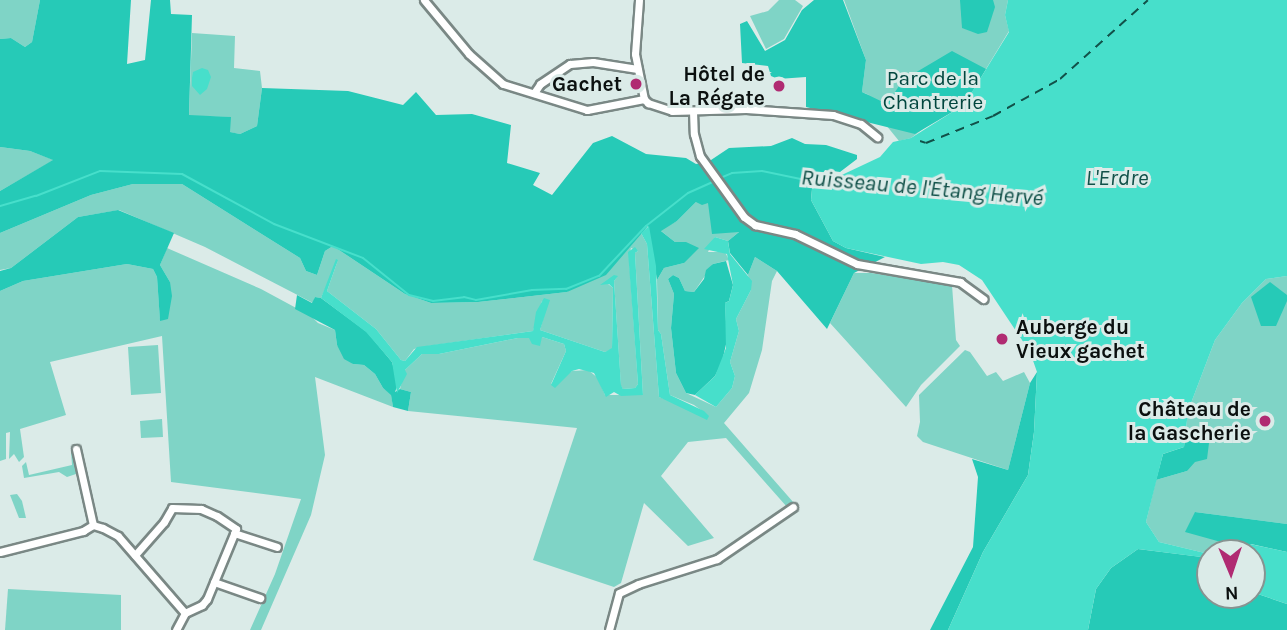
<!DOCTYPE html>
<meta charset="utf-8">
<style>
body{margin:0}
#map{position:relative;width:1287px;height:630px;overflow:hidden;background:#dbebe8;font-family:Karla,sans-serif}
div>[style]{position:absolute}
.green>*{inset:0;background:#7fd4c6}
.forest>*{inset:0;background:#26cab7}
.water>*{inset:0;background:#47dfcb}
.stream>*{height:2px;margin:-1px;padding:0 1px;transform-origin:1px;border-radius:1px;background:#47dfcb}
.ferry>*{height:2px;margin-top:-1px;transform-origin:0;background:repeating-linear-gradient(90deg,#115149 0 9px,transparent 0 16px)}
.roads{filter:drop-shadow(2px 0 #7a8885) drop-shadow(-2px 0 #7a8885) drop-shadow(0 2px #7a8885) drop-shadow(0 -2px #7a8885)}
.minor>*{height:7px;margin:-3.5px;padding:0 3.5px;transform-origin:3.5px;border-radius:3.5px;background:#fff}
.dots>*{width:19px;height:19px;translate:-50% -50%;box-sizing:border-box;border:4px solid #dbebe8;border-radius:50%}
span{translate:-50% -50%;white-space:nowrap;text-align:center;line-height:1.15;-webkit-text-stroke:6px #dbebe8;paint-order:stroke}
.poi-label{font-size:21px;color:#0b100f;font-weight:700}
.right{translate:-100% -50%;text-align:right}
.left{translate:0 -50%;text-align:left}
.park-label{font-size:21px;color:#00463e}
.water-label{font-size:23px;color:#115149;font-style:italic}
.north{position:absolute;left:1196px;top:539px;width:70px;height:70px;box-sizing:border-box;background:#dbebe8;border:2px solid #889391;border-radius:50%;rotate:178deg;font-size:19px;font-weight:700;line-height:28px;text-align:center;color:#0b100f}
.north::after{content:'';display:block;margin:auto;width:24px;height:32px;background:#b02b72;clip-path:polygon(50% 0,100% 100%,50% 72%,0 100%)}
</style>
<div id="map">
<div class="green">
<i style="clip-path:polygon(0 0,40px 0,32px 42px,25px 47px,11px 38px,0 39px)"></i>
<i style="clip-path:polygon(779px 0,795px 0,803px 6px,784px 39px,766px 49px,750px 16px,768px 11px)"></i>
<i style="clip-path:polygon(844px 0,1008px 0,1005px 15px,1009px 31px,972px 92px,911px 138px,899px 141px,860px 93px,869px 95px,862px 92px,866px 60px)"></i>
<i style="clip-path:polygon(192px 33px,235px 36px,234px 68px,260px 71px,262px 88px,257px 126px,240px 134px,229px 132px,230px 117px,189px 116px)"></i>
<i style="clip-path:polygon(0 147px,30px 151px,54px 160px,0 191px)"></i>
<i style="clip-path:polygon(133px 184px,182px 184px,300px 258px,306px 271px,317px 275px,325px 251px,333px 246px,405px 294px,431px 303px,478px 302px,567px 292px,641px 233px,647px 244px,659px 397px,705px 413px,694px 405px,670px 395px,661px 334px,658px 330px,657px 280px,664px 268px,684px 263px,686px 242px,675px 242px,660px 230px,677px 221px,696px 202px,708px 202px,740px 231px,728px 241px,715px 237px,708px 252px,725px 252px,729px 260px,713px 264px,694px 292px,685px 291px,679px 278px,673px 275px,668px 279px,674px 294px,671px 328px,676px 373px,686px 393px,716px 407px,732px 388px,735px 376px,730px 362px,739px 331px,736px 319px,751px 290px,748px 275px,755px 257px,777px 271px,772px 281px,762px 350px,749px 393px,724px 423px,794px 503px,787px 507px,726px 438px,688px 442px,661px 476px,714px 538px,688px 546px,644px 503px,621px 583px,614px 587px,533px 560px,577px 428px,408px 411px,411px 392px,400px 389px,405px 370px,422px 354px,439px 354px,518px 338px,542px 337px,564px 344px,566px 351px,551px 384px,572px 371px,588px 370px,598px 378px,605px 395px,643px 395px,635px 253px,638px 251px,631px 248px,629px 258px,638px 384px,635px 388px,623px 389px,621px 386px,614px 281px,617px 277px,607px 283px,613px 288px,612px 349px,605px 352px,540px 330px,548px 302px,542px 301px,533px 331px,428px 346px,414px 349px,405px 361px,401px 360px,376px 329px,327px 291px,338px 260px,321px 298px,315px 297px,313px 303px,205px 247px,119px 210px,78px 217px,11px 268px,0 270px,0 233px,91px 195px)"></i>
<i style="clip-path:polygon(167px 248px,261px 289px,311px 316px,318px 323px,335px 330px,337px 345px,353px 364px,364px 365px,375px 374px,383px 388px,391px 394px,393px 407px,315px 377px,325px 455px,311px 515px,261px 630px,250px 630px,275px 574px,301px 499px,171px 482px,162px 336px,50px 362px,66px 415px,20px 429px,24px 457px,19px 462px,14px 454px,9px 459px,10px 432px,6px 433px,6px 459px,0 461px,0 291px,23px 281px,127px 264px,153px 269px,157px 277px,160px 320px,170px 282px,160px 265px)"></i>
<i style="clip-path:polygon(854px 273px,871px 273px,952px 285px,956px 340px,960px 346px,921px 385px,906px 407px,830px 323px)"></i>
<i style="clip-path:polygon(1287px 276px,1287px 524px,1195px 512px,1222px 542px,1219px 553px,1210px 553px,1209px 558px,1209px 554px,1159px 542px,1146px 522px,1156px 480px,1187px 471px,1197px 428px,1186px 429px,1188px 411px,1215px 340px,1242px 303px,1266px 279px)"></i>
<i style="clip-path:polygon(158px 345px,161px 393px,131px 395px,128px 347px)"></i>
<i style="clip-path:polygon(965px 350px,970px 352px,987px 376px,996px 372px,1003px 381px,1024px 372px,1030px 383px,1008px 470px,923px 442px,917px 436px,920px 422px,919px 395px)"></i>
<i style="clip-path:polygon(162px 419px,163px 437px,141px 438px,140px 421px)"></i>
<i style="clip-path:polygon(74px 450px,79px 473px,67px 477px,59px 472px,24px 478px,22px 466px,26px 462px,29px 475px,72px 465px,71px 451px)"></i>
<i style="clip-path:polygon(17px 494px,22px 501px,26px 518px,19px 518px,10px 495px)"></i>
<i style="clip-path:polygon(8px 589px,121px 595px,121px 630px,5px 630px)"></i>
</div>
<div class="forest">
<i style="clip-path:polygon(40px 0,131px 0,127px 64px,145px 60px,151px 0,170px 0,171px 14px,192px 15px,189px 115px,231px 117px,230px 132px,240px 134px,257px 126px,262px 88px,348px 91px,403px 105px,416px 92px,436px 115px,472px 114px,511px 125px,507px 163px,540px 173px,533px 185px,552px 195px,593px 143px,612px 136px,646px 154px,686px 158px,696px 164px,708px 162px,729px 148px,771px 146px,792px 138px,805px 144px,826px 145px,857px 155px,857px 159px,840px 172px,825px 170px,812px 189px,811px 200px,833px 241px,846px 248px,885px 257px,854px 273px,827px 329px,777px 271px,755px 257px,748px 275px,730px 253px,728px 241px,739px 232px,712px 234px,708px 203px,702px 205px,696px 202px,677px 221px,661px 231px,675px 242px,686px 242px,699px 248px,684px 263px,664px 268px,657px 280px,648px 226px,606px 275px,567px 292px,478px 302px,431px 303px,405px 294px,333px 246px,325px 251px,317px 275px,306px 271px,300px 258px,182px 184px,133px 184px,91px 195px,0 233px,0 191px,53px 160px,30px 151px,0 147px,0 39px,11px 38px,25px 47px,32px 42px)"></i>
<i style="clip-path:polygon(814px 0,843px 0,866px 60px,862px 92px,887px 104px,903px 80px,952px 51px,986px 69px,972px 92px,954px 111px,915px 134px,806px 107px,806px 77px,778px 79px,771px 76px,768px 66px,742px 63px,740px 24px,747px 21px,765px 51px,785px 40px,802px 10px)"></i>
<i style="clip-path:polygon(960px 0,993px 0,995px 7px,987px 32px,978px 34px,962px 28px)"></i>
<i style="clip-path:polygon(118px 210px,174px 233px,160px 265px,170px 282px,172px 296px,168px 319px,160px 321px,157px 277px,153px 269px,127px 264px,23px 281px,0 291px,0 271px,11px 268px,78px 217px)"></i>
<i style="clip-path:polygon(726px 261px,733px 285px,729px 301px,725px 303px,727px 340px,722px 362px,715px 376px,695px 395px,686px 393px,676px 373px,671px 328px,674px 294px,668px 279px,673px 275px,679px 278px,685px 291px,694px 292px,704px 279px,706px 270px,713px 264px)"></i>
<i style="clip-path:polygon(1270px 282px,1287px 295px,1287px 301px,1276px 326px,1261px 326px,1251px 297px)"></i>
<i style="clip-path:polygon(297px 295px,312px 303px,315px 297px,321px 298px,367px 332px,392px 362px,398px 384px,395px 392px,400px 389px,411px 392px,408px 411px,393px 407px,391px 395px,383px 388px,375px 374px,364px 365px,353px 364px,344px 359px,337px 345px,335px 330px,295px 309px)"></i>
<i style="clip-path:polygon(1037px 372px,1034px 432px,1028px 475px,983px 552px,948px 630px,930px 630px,973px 547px,978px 477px,972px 459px,1008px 470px,1030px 383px)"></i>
<i style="clip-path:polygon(1197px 428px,1209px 443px,1207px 459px,1195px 462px,1187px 471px,1156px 480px,1163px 454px,1184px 447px,1186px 429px)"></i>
<i style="clip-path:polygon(1195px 512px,1287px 524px,1287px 552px,1251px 544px,1246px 553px,1219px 553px,1221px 542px,1185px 532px)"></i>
<i style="clip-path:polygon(1138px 549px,1210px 558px,1210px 595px,1252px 595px,1252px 592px,1287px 604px,1287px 630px,1088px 630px,1096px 589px,1111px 568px)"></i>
</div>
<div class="water">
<i style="clip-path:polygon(1008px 0,1287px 0,1287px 276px,1266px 279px,1242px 303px,1215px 340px,1188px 411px,1184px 447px,1163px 454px,1146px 522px,1159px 542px,1209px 554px,1209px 558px,1138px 549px,1111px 568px,1096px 589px,1088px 630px,948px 630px,983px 552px,1028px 475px,1034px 432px,1037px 372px,1030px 352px,982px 280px,959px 265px,943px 262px,921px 264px,846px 248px,833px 241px,811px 200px,812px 189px,880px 157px,893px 142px,911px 138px,954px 111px,972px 92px,1009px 32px,1005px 15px)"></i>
<i style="clip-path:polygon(202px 68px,208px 70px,211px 77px,207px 89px,200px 95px,192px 86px,192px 78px,193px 72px)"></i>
<i style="clip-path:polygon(649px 226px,656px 266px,658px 330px,661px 334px,670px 395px,704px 411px,709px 416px,707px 420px,659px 397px,647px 244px,641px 233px)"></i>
<i style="clip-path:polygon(715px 237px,728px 241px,730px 254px,752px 281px,751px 290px,736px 319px,739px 331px,730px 362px,735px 376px,732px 388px,716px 407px,695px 395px,715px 376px,726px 348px,725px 303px,729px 301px,733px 285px,727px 254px,704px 249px)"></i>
<i style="clip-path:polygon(635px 247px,638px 251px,635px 253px,643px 395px,621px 396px,614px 392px,606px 397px,594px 373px,579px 369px,572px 371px,555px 388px,551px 385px,566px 351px,564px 344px,542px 337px,540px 346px,532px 344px,529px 338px,518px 338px,439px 354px,422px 354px,405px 370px,407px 374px,397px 393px,392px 362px,366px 332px,321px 298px,336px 259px,338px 260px,327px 291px,376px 329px,401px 360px,405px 361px,417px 347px,533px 331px,536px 312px,544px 298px,550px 300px,540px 330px,605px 352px,612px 348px,613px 288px,609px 284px,600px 285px,614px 275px,618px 276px,614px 281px,621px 385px,623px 389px,635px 388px,638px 384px,628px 252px)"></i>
<i style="clip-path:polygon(1250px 544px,1287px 552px,1287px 604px,1252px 592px,1252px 553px,1246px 553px)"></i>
</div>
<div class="stream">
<i style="left:718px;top:179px;width:15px;rotate:-23deg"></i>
<i style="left:732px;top:173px;width:30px;rotate:-4deg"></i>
<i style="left:762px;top:171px;width:64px;rotate:11.7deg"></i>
<i style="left:0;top:206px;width:37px;rotate:-16deg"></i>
<i style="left:36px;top:196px;width:69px;rotate:-21.3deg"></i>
<i style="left:100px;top:171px;width:82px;rotate:2.1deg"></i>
<i style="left:182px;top:174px;width:105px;rotate:28.5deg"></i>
<i style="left:274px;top:224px;width:95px;rotate:20.9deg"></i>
<i style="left:363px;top:258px;width:59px;rotate:38.8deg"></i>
<i style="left:409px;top:295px;width:25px;rotate:14deg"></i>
<i style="left:433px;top:301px;width:31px;rotate:-7deg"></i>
<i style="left:464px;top:297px;width:12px;rotate:14deg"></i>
<i style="left:476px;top:300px;width:57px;rotate:-10.1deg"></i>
<i style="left:532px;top:290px;width:34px;rotate:-2deg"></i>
<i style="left:566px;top:289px;width:35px;rotate:-22deg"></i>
<i style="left:599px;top:276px;width:69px;rotate:-46.8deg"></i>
<i style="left:646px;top:226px;width:53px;rotate:-38.2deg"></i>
<i style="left:688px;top:193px;width:27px;rotate:-24deg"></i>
</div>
<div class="ferry">
<i style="left:920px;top:141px;width:6px;rotate:18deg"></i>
<i style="left:926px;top:143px;width:72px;rotate:-21.9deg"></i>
<i style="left:993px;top:116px;width:77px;rotate:-28.9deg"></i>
<i style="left:1060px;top:79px;width:118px;rotate:-41.9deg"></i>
</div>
<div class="roads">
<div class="minor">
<i style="left:424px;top:0;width:70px;rotate:50.2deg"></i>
<i style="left:469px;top:54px;width:45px;rotate:41.4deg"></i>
<i style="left:503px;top:84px;width:88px;rotate:17.2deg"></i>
<i style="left:587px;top:110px;width:58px;rotate:-10.9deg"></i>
<i style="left:639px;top:0;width:54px;rotate:94.2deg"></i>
<i style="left:635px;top:54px;width:46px;rotate:78.7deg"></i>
<i style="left:644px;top:99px;width:6px;rotate:45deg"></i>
<i style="left:648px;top:103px;width:25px;rotate:18deg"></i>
<i style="left:672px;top:111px;width:74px;rotate:-1.5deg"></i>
<i style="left:746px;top:109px;width:87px;rotate:3.9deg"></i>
<i style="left:833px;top:115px;width:29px;rotate:18deg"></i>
<i style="left:861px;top:124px;width:21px;rotate:39deg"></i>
<i style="left:534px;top:93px;width:11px;rotate:-56deg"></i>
<i style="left:540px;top:84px;width:36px;rotate:-34deg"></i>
<i style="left:570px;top:64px;width:23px;rotate:-5deg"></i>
<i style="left:593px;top:62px;width:45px;rotate:9deg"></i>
<i style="left:693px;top:111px;width:23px;rotate:88deg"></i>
<i style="left:694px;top:134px;width:23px;rotate:75deg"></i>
<i style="left:700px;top:156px;width:75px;rotate:54.2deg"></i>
<i style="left:744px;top:217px;width:14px;rotate:36deg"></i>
<i style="left:755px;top:225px;width:41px;rotate:12.7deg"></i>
<i style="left:795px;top:234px;width:69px;rotate:25.8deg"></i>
<i style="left:857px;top:264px;width:105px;rotate:9.9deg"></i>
<i style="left:960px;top:282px;width:29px;rotate:36deg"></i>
<i style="left:76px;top:449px;width:78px;rotate:77.4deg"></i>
<i style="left:234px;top:533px;width:45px;rotate:18deg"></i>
<i style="left:0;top:552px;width:86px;rotate:-14.2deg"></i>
<i style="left:83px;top:531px;width:12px;rotate:-31deg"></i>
<i style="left:93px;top:525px;width:10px;rotate:17deg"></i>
<i style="left:103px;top:528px;width:17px;rotate:28deg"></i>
<i style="left:118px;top:536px;width:102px;rotate:49deg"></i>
<i style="left:135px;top:555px;width:44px;rotate:-48.7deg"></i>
<i style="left:164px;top:522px;width:16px;rotate:-60deg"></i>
<i style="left:172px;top:508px;width:29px;rotate:2deg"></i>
<i style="left:201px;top:509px;width:17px;rotate:24deg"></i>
<i style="left:217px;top:516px;width:23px;rotate:34deg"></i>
<i style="left:236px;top:529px;width:76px;rotate:112.5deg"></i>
<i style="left:207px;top:599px;width:8px;rotate:130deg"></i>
<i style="left:202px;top:605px;width:19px;rotate:155deg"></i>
<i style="left:214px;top:582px;width:49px;rotate:19.2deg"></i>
<i style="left:176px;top:630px;width:19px;rotate:-62deg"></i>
<i style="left:609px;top:630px;width:38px;rotate:-75deg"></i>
<i style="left:619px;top:593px;width:21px;rotate:-25deg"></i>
<i style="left:638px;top:584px;width:83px;rotate:-17.6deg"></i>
<i style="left:717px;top:559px;width:92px;rotate:-34.4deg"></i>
</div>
</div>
<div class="dots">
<i style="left:636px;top:84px;background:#b02b72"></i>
<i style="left:779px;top:86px;background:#b02b72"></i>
<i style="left:1002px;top:339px;background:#b02b72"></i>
<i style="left:1265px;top:421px;background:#b02b72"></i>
</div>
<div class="poi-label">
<span class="right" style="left:765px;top:86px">Hôtel de<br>La Régate</span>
<span class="right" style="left:622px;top:84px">Gachet</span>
<span class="left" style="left:1016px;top:339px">Auberge du<br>Vieux gachet</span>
<span class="right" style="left:1251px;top:421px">Château de<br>la Gascherie</span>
</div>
<div class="park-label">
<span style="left:933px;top:90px">Parc de la<br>Chantrerie</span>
</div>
<div class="water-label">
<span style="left:1117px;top:178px">L'Erdre</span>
<span style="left:922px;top:188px;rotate:5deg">Ruisseau de l'Étang Hervé</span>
</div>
<div class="north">N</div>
</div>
